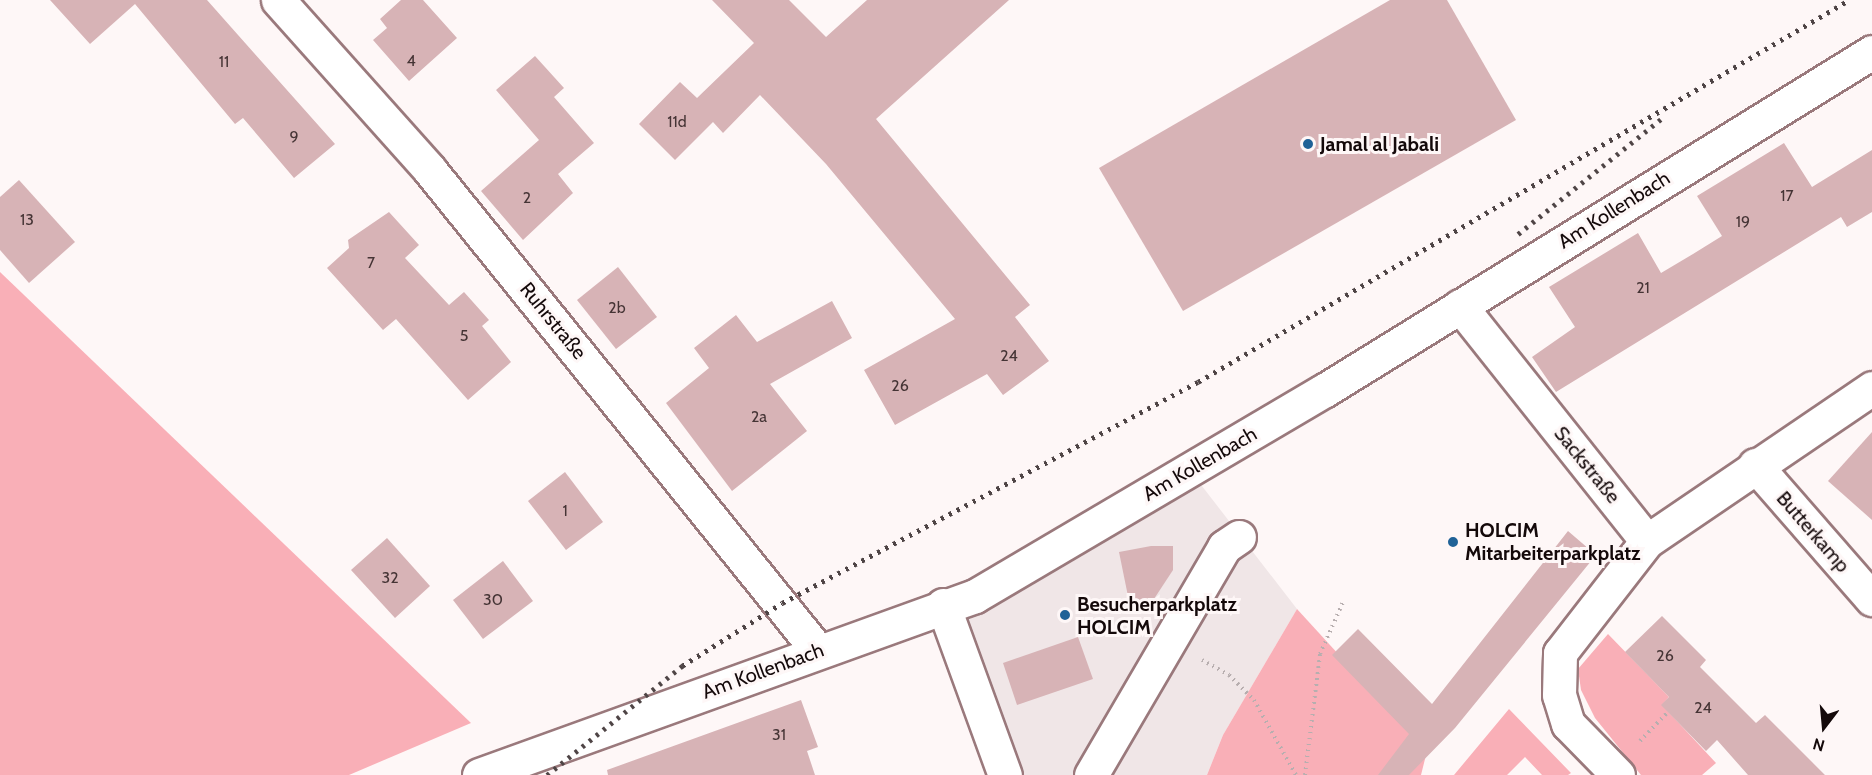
<!DOCTYPE html>
<meta charset="utf-8">
<style>
body{margin:0}
#map{position:relative;width:1872px;height:775px;overflow:hidden;background:#fef7f7;font-family:Cabin,sans-serif}
div>[style]{position:absolute}
.built>*{inset:0;background:#f0e6e7}
.green>*{inset:0;background:#f9afb7}
.building>*{inset:0;background:#d7b3b6}
.path>*{height:4px;margin-top:-2px;transform-origin:0;background:repeating-linear-gradient(90deg,#b7aeaf 0 1.5px,transparent 0 6px)}
.roads{filter:drop-shadow(2px 0 #9a797c) drop-shadow(-2px 0 #9a797c) drop-shadow(0 2px #9a797c) drop-shadow(0 -2px #9a797c)}
.minor>*{height:33px;margin:-16.5px;padding:0 16.5px;transform-origin:16.5px;border-radius:16.5px;background:#fff}
.rail>*{height:4.5px;margin-top:-2.25px;transform-origin:0;background:repeating-linear-gradient(90deg,#4e4445 0 3px,transparent 0 9px)}
.dots>*{width:16px;height:16px;translate:-50% -50%;box-sizing:border-box;border:3px solid #fef7f7;border-radius:50%}
span{translate:-50% -50%;white-space:nowrap;text-align:center;line-height:1.15;-webkit-text-stroke:6px #fef7f7;paint-order:stroke}
.number-label{font-size:16px;color:#453435}
.number-label span{-webkit-text-stroke-width:0}
.poi-label{font-size:20px;color:#14090a;font-weight:700}
.left{translate:0 -50%;text-align:left}
.street-label{font-size:20px;color:#14090a}
.north{position:absolute;left:1794px;top:697px;width:60px;height:60px;-webkit-text-stroke:4px #fef7f7;paint-order:stroke;rotate:196deg;font-size:16px;font-weight:700;line-height:24px;text-align:center;color:#14090a}
.north::after{content:'';display:block;margin:auto;width:21px;height:27px;background:#14090a;clip-path:polygon(50% 0,100% 100%,50% 72%,0 100%)}
</style>
<div id="map">
<div class="built">
<i style="clip-path:polygon(1195px 477px,1297px 609px,1223px 735px,1207px 775px,992px 775px,937px 627px)"></i>
</div>
<div class="green">
<i style="clip-path:polygon(0 272px,471px 723px,349px 775px,0 775px)"></i>
<i style="clip-path:polygon(1297px 609px,1427px 751px,1421px 775px,1207px 775px,1223px 735px)"></i>
<i style="clip-path:polygon(1608px 634px,1669px 697px,1662px 705px,1716px 763px,1702px 775px,1641px 775px,1595px 718px,1581px 690px,1578px 669px)"></i>
<i style="clip-path:polygon(1509px 709px,1571px 773px,1568px 775px,1542px 775px,1525px 757px,1507px 775px,1454px 775px)"></i>
</div>
<div class="building">
<i style="clip-path:polygon(50px 0,207px 0,335px 144px,294px 178px,243px 118px,235px 124px,135px 4px,90px 44px)"></i>
<i style="clip-path:polygon(401px 0,423px 0,457px 38px,409px 81px,373px 40px,387px 28px,380px 19px)"></i>
<i style="clip-path:polygon(712px 0,789px 0,826px 37px,867px 0,1009px 0,876px 119px,1030px 305px,1015px 317px,1049px 361px,1003px 395px,987px 374px,895px 425px,864px 370px,955px 319px,826px 164px,760px 95px,723px 133px,713px 122px,675px 160px,639px 124px,680px 82px,697px 98px,754px 43px)"></i>
<i style="clip-path:polygon(1390px 0,1447px 0,1516px 120px,1183px 311px,1099px 168px)"></i>
<i style="clip-path:polygon(535px 56px,564px 88px,554px 97px,594px 143px,558px 174px,573px 193px,523px 240px,481px 191px,539px 140px,496px 90px)"></i>
<i style="clip-path:polygon(1784px 143px,1812px 187px,1872px 150px,1872px 212px,1847px 227px,1841px 217px,1556px 392px,1532px 357px,1575px 327px,1549px 287px,1638px 233px,1661px 273px,1693px 254px,1722px 236px,1697px 196px)"></i>
<i style="clip-path:polygon(19px 180px,75px 242px,29px 283px,0 250px,0 197px)"></i>
<i style="clip-path:polygon(389px 212px,419px 245px,405px 258px,449px 305px,464px 292px,489px 320px,482px 326px,511px 362px,468px 400px,396px 319px,383px 330px,327px 268px,349px 248px,348px 240px)"></i>
<i style="clip-path:polygon(618px 267px,657px 317px,616px 349px,577px 300px)"></i>
<i style="clip-path:polygon(832px 301px,852px 338px,770px 384px,807px 431px,732px 491px,666px 403px,709px 368px,694px 348px,736px 315px,757px 342px)"></i>
<i style="clip-path:polygon(1872px 432px,1872px 520px,1828px 481px)"></i>
<i style="clip-path:polygon(565px 472px,603px 522px,566px 550px,528px 501px)"></i>
<i style="clip-path:polygon(1568px 531px,1596px 555px,1455px 728px,1409px 775px,1378px 775px,1409px 734px,1332px 655px,1358px 629px,1432px 704px)"></i>
<i style="clip-path:polygon(387px 538px,430px 586px,395px 618px,351px 570px)"></i>
<i style="clip-path:polygon(1151px 546px,1173px 546px,1173px 570px,1152px 602px,1130px 606px,1119px 552px)"></i>
<i style="clip-path:polygon(503px 561px,533px 601px,483px 639px,453px 600px)"></i>
<i style="clip-path:polygon(1662px 616px,1706px 660px,1700px 667px,1756px 723px,1765px 715px,1825px 775px,1748px 775px,1717px 740px,1706px 751px,1661px 705px,1669px 697px,1625px 652px)"></i>
<i style="clip-path:polygon(1078px 637px,1093px 679px,1017px 705px,1003px 663px)"></i>
<i style="clip-path:polygon(801px 700px,818px 747px,807px 751px,815px 775px,608px 775px,607px 770px)"></i>
</div>
<div class="path">
<i style="left:1202px;top:660px;width:31px;rotate:29deg"></i>
<i style="left:1229px;top:675px;width:35px;rotate:45deg"></i>
<i style="left:1254px;top:700px;width:86px;rotate:60.8deg"></i>
<i style="left:1640px;top:741px;width:40px;rotate:-46deg"></i>
<i style="left:1305px;top:775px;width:122px;rotate:-82.9deg"></i>
<i style="left:1320px;top:654px;width:57px;rotate:-66.1deg"></i>
</div>
<div class="roads">
<div class="minor">
<i style="left:278px;top:0;width:227px;rotate:48.2deg"></i>
<i style="left:429px;top:169px;width:619px;rotate:51.09deg"></i>
<i style="left:1460px;top:306px;width:300px;rotate:51.5deg"></i>
<i style="left:1755px;top:465px;width:178px;rotate:48.9deg"></i>
<i style="left:943px;top:605px;width:181px;rotate:70deg"></i>
<i style="left:479px;top:775px;width:527px;rotate:-19.84deg"></i>
<i style="left:975px;top:596px;width:406px;rotate:-30.5deg"></i>
<i style="left:1325px;top:390px;width:643px;rotate:-31.71deg"></i>
<i style="left:1091px;top:775px;width:264px;rotate:-59.7deg"></i>
<i style="left:1224px;top:547px;width:18px;rotate:-34deg"></i>
<i style="left:1618px;top:775px;width:71px;rotate:-134.4deg"></i>
<i style="left:1568px;top:724px;width:30px;rotate:-107deg"></i>
<i style="left:1559px;top:695px;width:42px;rotate:-88.6deg"></i>
<i style="left:1560px;top:653px;width:142px;rotate:-52.2deg"></i>
<i style="left:1647px;top:541px;width:272px;rotate:-34.2deg"></i>
</div>
</div>
<div class="rail">
<i style="left:1518px;top:234px;width:184px;rotate:-38.8deg"></i>
<i style="left:547px;top:775px;width:174px;rotate:-38.9deg"></i>
<i style="left:682px;top:666px;width:118px;rotate:-32.2deg"></i>
<i style="left:782px;top:603px;width:471px;rotate:-28deg"></i>
<i style="left:1198px;top:382px;width:755px;rotate:-30.4deg"></i>
</div>
<div class="dots">
<i style="left:1308px;top:144px;background:#206297"></i>
<i style="left:1453px;top:542px;background:#206297"></i>
<i style="left:1065px;top:615px;background:#206297"></i>
</div>
<div class="number-label">
<span style="left:411px;top:61px">4</span>
<span style="left:224px;top:62px">11</span>
<span style="left:677px;top:122px">11d</span>
<span style="left:294px;top:137px">9</span>
<span style="left:1787px;top:196px">17</span>
<span style="left:527px;top:198px">2</span>
<span style="left:27px;top:220px">13</span>
<span style="left:1743px;top:222px">19</span>
<span style="left:371px;top:263px">7</span>
<span style="left:1643px;top:288px">21</span>
<span style="left:617px;top:308px">2b</span>
<span style="left:464px;top:336px">5</span>
<span style="left:1009px;top:356px">24</span>
<span style="left:900px;top:386px">26</span>
<span style="left:759px;top:417px">2a</span>
<span style="left:565px;top:511px">1</span>
<span style="left:390px;top:578px">32</span>
<span style="left:493px;top:600px">30</span>
<span style="left:1665px;top:656px">26</span>
<span style="left:1703px;top:708px">24</span>
<span style="left:779px;top:735px">31</span>
</div>
<div class="poi-label">
<span class="left" style="left:1320px;top:144px">Jamal al Jabali</span>
<span class="left" style="left:1465px;top:542px">HOLCIM<br>Mitarbeiterparkplatz</span>
<span class="left" style="left:1077px;top:616px">Besucherparkplatz<br>HOLCIM</span>
</div>
<div class="street-label">
<span style="left:1614px;top:210px;rotate:-32deg">Am Kollenbach</span>
<span style="left:553px;top:321px;rotate:51deg">Ruhrstraße</span>
<span style="left:1200px;top:464px;rotate:-30deg">Am Kollenbach</span>
<span style="left:1587px;top:465px;rotate:51deg">Sackstraße</span>
<span style="left:1813px;top:532px;rotate:49deg">Butterkamp</span>
<span style="left:763px;top:671px;rotate:-20deg">Am Kollenbach</span>
</div>
<div class="north">N</div>
</div>
